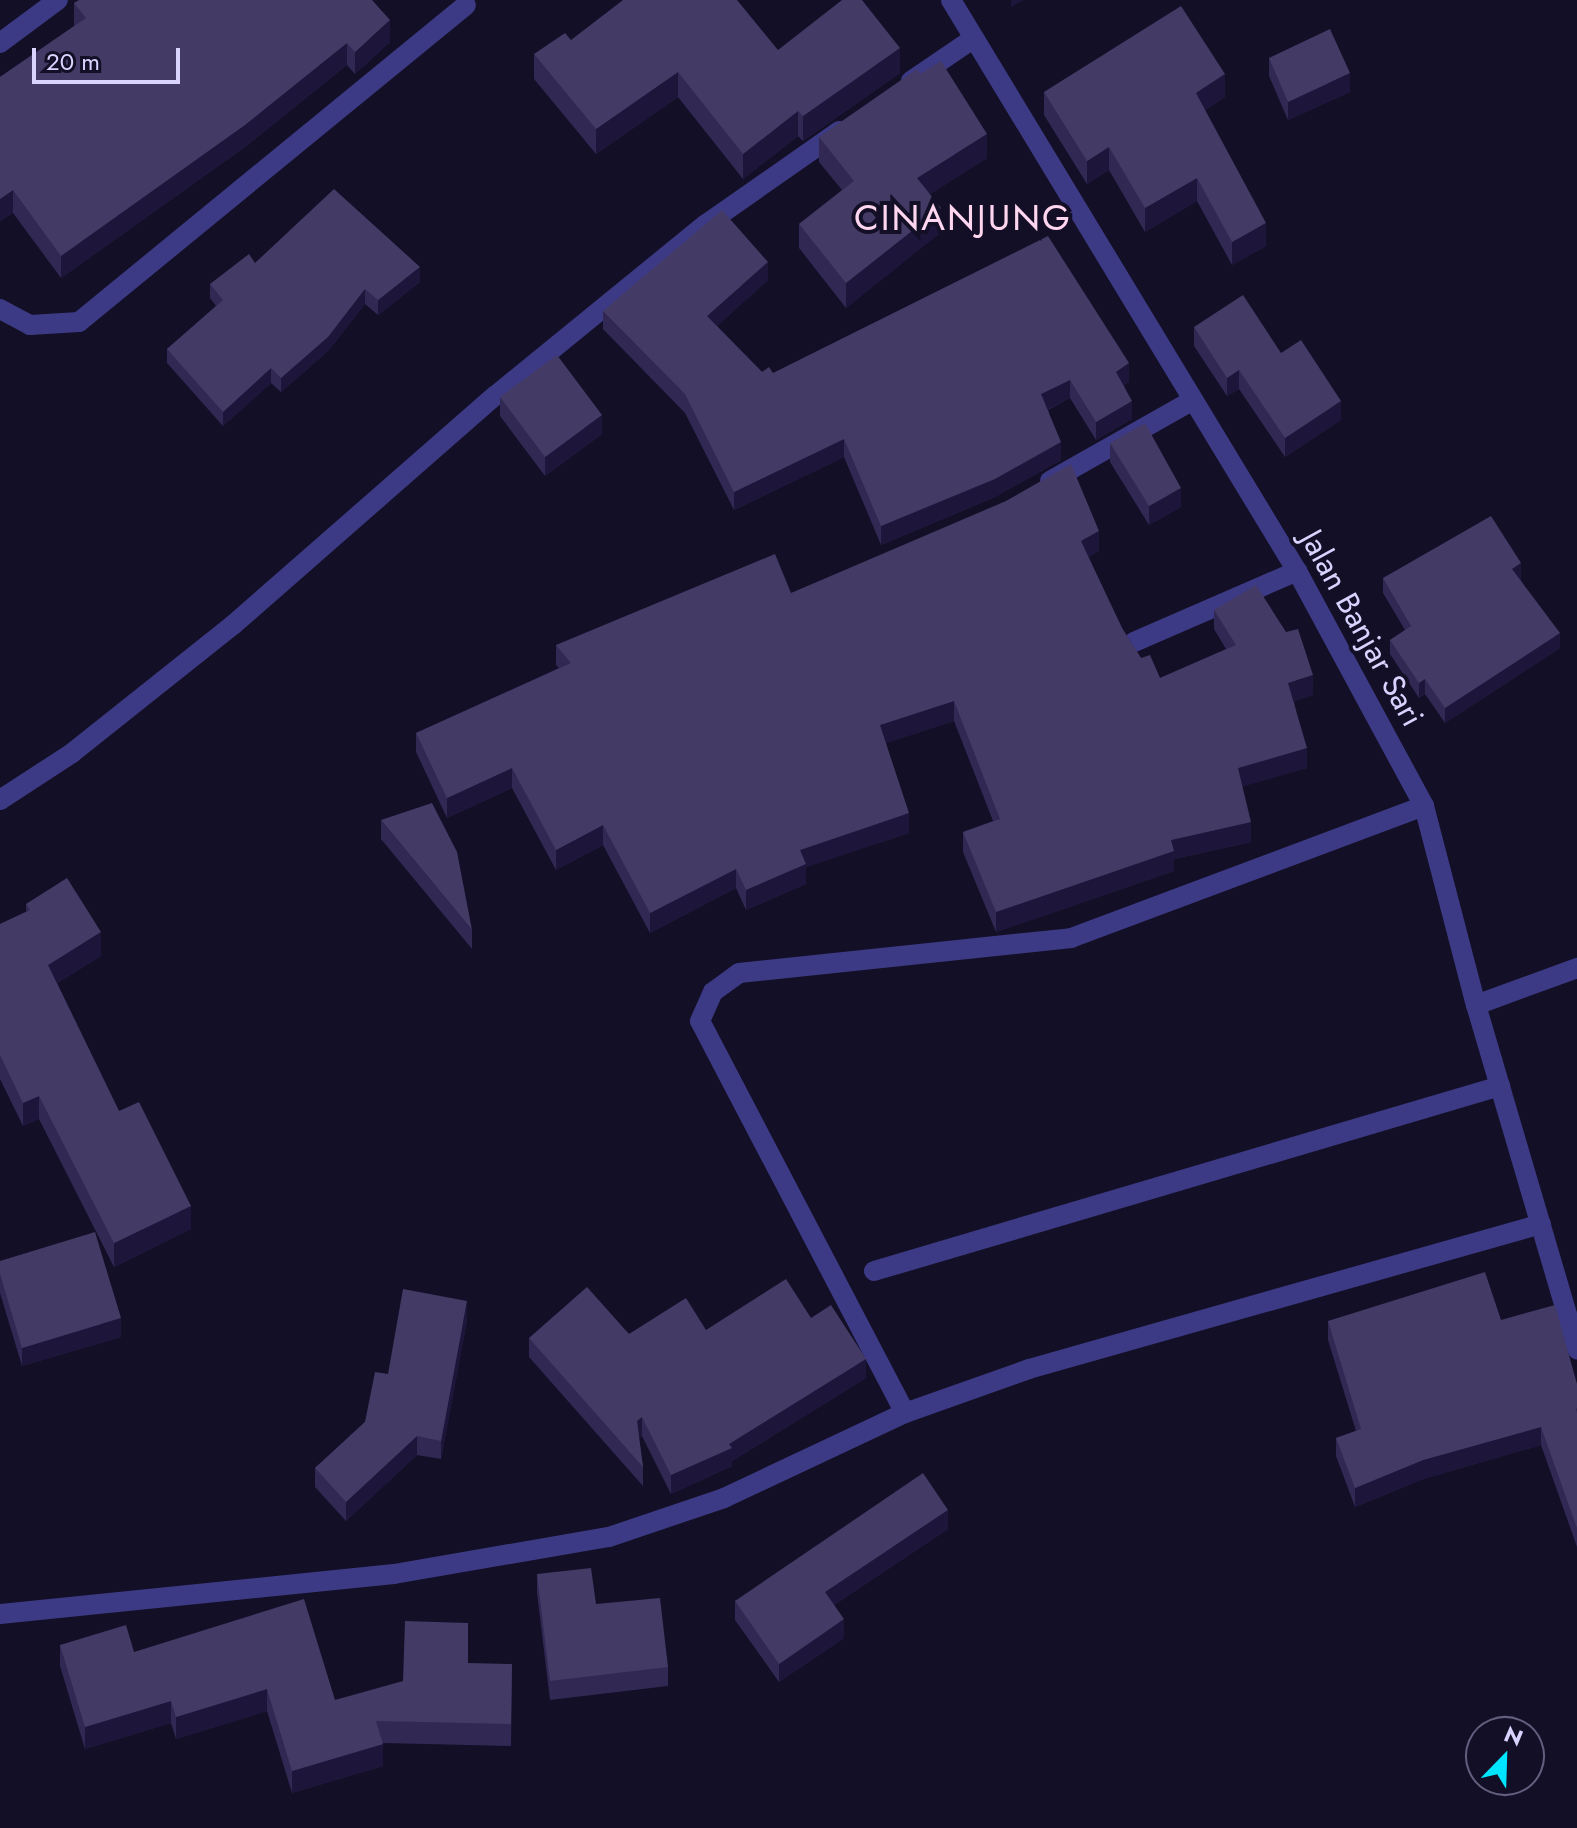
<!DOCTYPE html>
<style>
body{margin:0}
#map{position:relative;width:1577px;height:1828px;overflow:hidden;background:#130f26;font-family:Jost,sans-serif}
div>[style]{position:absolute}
.minor>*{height:20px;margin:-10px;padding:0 10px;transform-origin:10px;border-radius:10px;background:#3d3a85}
.wall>*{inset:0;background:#312854}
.shaded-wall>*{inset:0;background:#1d163a}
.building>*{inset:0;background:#433a66}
span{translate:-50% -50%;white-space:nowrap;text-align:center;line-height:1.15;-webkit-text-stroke:8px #130f26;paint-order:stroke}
.street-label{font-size:32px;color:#d9d4ff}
.quarter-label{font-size:36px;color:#ffd6f0;letter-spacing:2px}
.north{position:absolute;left:1465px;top:1716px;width:80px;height:80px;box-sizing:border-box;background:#130f26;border:2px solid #625e7d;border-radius:50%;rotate:23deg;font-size:22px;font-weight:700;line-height:32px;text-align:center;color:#d9d4ff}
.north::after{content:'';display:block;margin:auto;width:28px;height:36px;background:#00e5ff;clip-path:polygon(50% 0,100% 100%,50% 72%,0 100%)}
.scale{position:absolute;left:32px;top:48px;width:148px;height:36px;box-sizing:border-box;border:4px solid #d9d4ff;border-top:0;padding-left:10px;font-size:24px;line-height:28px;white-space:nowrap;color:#d9d4ff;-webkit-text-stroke:6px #130f26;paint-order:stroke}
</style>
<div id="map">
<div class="minor">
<i style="left:951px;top:0;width:668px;rotate:58.79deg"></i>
<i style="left:1297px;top:571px;width:267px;rotate:61.6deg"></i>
<i style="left:1424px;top:806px;width:206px;rotate:75.4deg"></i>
<i style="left:1476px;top:1005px;width:359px;rotate:73.6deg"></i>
<i style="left:0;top:43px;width:72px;rotate:-36.6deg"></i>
<i style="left:911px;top:81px;width:76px;rotate:-34.3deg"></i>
<i style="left:0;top:309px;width:34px;rotate:28deg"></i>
<i style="left:30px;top:325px;width:49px;rotate:-3.5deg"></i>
<i style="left:79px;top:322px;width:500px;rotate:-39.32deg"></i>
<i style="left:1050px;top:481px;width:164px;rotate:-29.5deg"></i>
<i style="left:1134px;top:642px;width:178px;rotate:-23.5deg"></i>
<i style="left:0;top:800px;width:86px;rotate:-33.1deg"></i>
<i style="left:72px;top:753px;width:206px;rotate:-38.5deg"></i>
<i style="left:233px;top:625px;width:348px;rotate:-41.2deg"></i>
<i style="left:495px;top:396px;width:271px;rotate:-39.2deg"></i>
<i style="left:705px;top:225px;width:164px;rotate:-35deg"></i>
<i style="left:1476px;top:1005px;width:108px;rotate:-20.1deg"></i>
<i style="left:874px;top:1271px;width:653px;rotate:-16.46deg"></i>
<i style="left:905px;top:1413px;width:442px;rotate:-117.6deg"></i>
<i style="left:700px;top:1021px;width:32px;rotate:-66deg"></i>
<i style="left:713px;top:992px;width:32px;rotate:-36deg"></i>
<i style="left:739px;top:973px;width:334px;rotate:-6deg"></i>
<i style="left:1071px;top:938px;width:377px;rotate:-20.5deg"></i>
<i style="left:0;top:1614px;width:396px;rotate:-5.8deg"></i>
<i style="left:394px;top:1574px;width:218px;rotate:-9.8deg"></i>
<i style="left:609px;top:1537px;width:121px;rotate:-18.7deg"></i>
<i style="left:724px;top:1498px;width:200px;rotate:-25.2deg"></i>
<i style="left:905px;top:1413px;width:132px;rotate:-19.5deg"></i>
<i style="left:1029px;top:1369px;width:532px;rotate:-15.81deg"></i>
</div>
<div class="wall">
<i style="clip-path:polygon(74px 3px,390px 42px,355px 74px,347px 65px,245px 147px,61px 278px,13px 213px,0 221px,0 77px,74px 26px)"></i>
<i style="clip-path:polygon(571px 40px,778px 50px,900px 73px,803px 141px,798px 136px,743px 179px,678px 97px,596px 154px,534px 79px,534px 54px)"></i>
<i style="clip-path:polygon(1269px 58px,1350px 92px,1288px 120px,1269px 76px)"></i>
<i style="clip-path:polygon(1044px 92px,1225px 97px,1205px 110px,1266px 246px,1232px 265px,1197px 201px,1145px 232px,1109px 170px,1087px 184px,1044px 115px)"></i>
<i style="clip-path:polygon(819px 137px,987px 158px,930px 194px,941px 232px,846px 308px,799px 248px,799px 224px,842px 190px,819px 162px)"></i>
<i style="clip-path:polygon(255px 263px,420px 282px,378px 315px,365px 304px,328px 351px,281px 392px,271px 383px,223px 426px,167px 363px,167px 349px,216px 306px,210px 298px,210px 284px)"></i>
<i style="clip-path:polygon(768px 280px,717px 326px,762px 372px,773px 373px,1129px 382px,1124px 385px,1132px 419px,1096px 440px,1070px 398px,1048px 410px,1061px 460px,995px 497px,881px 545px,844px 457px,734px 510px,685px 413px,603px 329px,603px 311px)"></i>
<i style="clip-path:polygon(1194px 327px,1281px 353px,1341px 420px,1285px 457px,1239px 389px,1227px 396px,1194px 346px)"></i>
<i style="clip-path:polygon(500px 397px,602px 434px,545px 476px,500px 416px)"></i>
<i style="clip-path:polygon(1110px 443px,1181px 507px,1149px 525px,1110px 462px)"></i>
<i style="clip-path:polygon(1099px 551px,1088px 557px,1122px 628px,1141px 658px,1160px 678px,1226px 649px,1214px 629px,1214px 610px,1313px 695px,1294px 701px,1307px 768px,1242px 786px,1251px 842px,1174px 859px,1174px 871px,996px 932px,963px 852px,963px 832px,993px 821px,954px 721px,886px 743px,909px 833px,806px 867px,806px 884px,746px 910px,736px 888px,650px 933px,603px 845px,556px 870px,512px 788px,447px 818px,416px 752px,416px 733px,559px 668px,556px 665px,556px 645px,791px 593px)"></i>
<i style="clip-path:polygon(1383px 578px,1521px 578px,1520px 579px,1560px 648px,1445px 723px,1425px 694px,1419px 698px,1390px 654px,1390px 640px,1405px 630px,1383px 593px)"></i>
<i style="clip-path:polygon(381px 820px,472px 930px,472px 949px,381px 839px)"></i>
<i style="clip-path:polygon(26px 904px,101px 956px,57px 983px,119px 1111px,191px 1229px,114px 1267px,39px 1119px,23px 1126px,0 1079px,0 924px,26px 912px)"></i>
<i style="clip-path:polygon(0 1261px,121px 1337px,22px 1366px,0 1293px)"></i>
<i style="clip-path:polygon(811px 1318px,866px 1378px,732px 1461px,732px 1466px,671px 1494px,642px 1436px,639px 1438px,643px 1467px,643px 1486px,529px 1357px,529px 1338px,706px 1330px)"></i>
<i style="clip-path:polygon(467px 1320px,441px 1459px,417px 1455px,346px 1521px,315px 1487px,315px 1468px,365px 1422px,388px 1374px)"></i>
<i style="clip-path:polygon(1501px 1320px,1577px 1384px,1577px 1547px,1541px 1445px,1423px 1479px,1355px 1507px,1336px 1456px,1336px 1438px,1356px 1431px,1328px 1340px,1328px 1321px)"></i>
<i style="clip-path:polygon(948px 1529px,834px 1605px,844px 1638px,779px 1682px,735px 1620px,735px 1601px)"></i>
<i style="clip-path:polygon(537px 1574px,596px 1604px,668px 1667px,668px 1686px,550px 1700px,537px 1593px)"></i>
<i style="clip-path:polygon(60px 1645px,134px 1652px,335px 1700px,512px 1664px,511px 1746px,383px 1743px,383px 1766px,292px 1793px,267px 1711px,176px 1739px,171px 1723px,85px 1749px,60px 1666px)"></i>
</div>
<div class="shaded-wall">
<i style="clip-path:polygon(1011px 0,1024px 0,1011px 7px)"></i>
<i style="clip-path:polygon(390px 20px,390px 42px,355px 74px,355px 52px)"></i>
<i style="clip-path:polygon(347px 43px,347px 65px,245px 147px,61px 278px,61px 256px)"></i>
<i style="clip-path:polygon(900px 48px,900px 73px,803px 141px,803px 116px)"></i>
<i style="clip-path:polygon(678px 72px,678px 97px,596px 154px,596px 129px)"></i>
<i style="clip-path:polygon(1350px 73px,1350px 92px,1288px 120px,1288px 102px)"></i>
<i style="clip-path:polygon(1225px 74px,1225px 97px,1196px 116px,1196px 93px)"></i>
<i style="clip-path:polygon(798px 111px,798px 136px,743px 179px,743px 154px)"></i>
<i style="clip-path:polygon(987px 134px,987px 158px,917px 203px,917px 178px)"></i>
<i style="clip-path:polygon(1109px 147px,1109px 170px,1087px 184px,1087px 161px)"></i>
<i style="clip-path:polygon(1197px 178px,1197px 201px,1145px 232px,1145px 208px)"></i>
<i style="clip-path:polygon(13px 190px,13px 213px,0 221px,0 199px)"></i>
<i style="clip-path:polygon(941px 208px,941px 232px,846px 308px,846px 283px)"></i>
<i style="clip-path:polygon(1266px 223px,1266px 246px,1232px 265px,1232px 242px)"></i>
<i style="clip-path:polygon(768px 262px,768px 280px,707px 335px,707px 316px)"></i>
<i style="clip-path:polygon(420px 267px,420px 282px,378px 315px,378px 300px)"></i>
<i style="clip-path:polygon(365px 289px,365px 304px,328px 351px,281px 392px,281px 378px)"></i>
<i style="clip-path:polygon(1129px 363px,1129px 382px,1116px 390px,1116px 372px)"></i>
<i style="clip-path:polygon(271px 368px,271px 383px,223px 426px,223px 412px)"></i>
<i style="clip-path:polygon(1239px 370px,1239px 389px,1227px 396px,1227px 378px)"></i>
<i style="clip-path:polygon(1070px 380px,1070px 398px,1041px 413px,1041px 394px)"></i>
<i style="clip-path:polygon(1132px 401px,1132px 419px,1096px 440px,1096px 422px)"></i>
<i style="clip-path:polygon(1341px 401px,1341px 420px,1285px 457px,1285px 438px)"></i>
<i style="clip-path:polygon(602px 415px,602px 434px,545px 476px,545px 457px)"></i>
<i style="clip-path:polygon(844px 439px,844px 457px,734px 510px,734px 492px)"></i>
<i style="clip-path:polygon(1061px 442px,1061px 460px,995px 497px,881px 545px,881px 526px)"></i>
<i style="clip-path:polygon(1181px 488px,1181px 507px,1149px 525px,1149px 506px)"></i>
<i style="clip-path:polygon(1099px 531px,1099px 551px,1081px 561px,1081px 541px)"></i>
<i style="clip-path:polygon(1521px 563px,1521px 578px,1512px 584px,1512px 569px)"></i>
<i style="clip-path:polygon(1560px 633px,1560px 648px,1445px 723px,1445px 708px)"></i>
<i style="clip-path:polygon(1313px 675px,1313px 695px,1288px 703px,1288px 683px)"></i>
<i style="clip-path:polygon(1425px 679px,1425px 694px,1419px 698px,1419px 683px)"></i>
<i style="clip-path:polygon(954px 701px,954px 721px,880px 745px,880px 725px)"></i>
<i style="clip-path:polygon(1307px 748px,1307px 768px,1238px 788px,1238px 768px)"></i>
<i style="clip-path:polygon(512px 768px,512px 788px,447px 818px,447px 798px)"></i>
<i style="clip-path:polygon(909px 813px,909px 833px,806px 867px,806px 884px,746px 910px,746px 890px,800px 850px)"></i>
<i style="clip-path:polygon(1251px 822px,1251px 842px,1174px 859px,1174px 871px,996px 932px,996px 912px,1171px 840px)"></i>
<i style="clip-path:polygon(603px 825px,603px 845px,556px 870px,556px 850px)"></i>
<i style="clip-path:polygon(736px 869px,736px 888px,650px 933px,650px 913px)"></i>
<i style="clip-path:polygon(101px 932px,101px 956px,48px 988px,48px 965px)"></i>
<i style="clip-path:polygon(39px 1096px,39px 1119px,23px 1126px,23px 1103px)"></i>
<i style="clip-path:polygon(191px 1206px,191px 1229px,114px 1267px,114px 1243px)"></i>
<i style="clip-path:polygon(467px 1301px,467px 1320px,441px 1459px,441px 1441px)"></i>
<i style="clip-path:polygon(121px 1318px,121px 1337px,22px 1366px,22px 1348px)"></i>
<i style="clip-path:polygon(866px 1359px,866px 1378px,732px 1461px,732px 1466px,671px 1494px,671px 1475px,729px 1444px)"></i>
<i style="clip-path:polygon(642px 1417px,642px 1436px,637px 1440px,637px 1421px)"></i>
<i style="clip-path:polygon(1541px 1427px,1541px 1445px,1423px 1479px,1355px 1507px,1355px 1488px,1423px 1460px)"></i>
<i style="clip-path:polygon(417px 1436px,417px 1455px,346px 1521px,346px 1502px)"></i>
<i style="clip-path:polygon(948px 1510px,948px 1529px,825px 1611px,825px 1592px)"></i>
<i style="clip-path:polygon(844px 1619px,844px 1638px,779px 1682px,779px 1664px)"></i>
<i style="clip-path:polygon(267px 1689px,267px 1711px,176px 1739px,176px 1717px)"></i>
<i style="clip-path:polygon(171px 1701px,171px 1723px,85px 1749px,85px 1727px)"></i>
<i style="clip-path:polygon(383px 1744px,383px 1766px,292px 1793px,292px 1771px)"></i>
</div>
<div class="building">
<i style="clip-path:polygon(79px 0,372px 0,390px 20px,355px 52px,347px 43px,245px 125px,61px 256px,13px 190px,0 199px,0 77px,86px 18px,74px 3px)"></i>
<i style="clip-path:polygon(623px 0,737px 0,778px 50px,842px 0,862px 0,900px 48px,803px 116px,798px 111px,743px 154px,678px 72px,596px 129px,534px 54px,565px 33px,571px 40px)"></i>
<i style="clip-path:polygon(1181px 6px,1225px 74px,1196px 93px,1266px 223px,1232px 242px,1197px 178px,1145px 208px,1109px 147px,1087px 161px,1044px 92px)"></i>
<i style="clip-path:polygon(1330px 29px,1350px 73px,1288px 102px,1269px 58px)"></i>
<i style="clip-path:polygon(941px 61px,987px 134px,917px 178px,941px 208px,846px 283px,799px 224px,854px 181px,819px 137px,917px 69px,920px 74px)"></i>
<i style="clip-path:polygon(334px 189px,420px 267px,378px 300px,365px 289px,328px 337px,281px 378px,271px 368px,223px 412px,167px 349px,223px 300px,210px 284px,249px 254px,255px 263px)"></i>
<i style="clip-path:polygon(722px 210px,768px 262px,707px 316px,762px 372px,769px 367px,773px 373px,1048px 236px,1129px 363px,1116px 372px,1132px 401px,1096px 422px,1070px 380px,1041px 394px,1061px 442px,995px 479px,881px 526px,844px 439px,734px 492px,685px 394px,603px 311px)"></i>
<i style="clip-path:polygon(1243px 295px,1281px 353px,1301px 340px,1341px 401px,1285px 438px,1239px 370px,1227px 378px,1194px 327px)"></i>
<i style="clip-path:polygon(557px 355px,602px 415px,545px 457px,500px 397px)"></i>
<i style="clip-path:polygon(1145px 423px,1181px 488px,1149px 506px,1110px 443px)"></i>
<i style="clip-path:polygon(1071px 464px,1099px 531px,1081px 541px,1122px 628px,1141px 658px,1150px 655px,1160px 678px,1236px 645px,1214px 610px,1256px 585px,1286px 632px,1298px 629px,1313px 675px,1288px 683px,1307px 748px,1238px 768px,1251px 822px,1171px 840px,1174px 851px,996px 912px,963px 832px,1000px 819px,954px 701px,880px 725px,909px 813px,800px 850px,806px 864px,746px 890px,736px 869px,650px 913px,603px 825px,556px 850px,512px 768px,447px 798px,416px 733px,571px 663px,556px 645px,775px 554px,791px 593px,1006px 501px)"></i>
<i style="clip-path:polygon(1491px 516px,1521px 563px,1512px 569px,1560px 633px,1445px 708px,1425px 679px,1419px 683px,1390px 640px,1411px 626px,1383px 578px)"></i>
<i style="clip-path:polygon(432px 803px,457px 852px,472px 930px,381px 820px)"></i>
<i style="clip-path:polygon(67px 878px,101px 932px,48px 965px,119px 1111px,139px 1102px,191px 1206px,114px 1243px,39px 1096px,23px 1103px,0 1055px,0 924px,30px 910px,26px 904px)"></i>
<i style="clip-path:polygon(95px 1232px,121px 1318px,22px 1348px,0 1274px,0 1261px)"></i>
<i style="clip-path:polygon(1485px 1272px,1501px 1320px,1555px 1305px,1577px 1384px,1577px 1408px,1576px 1409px,1577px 1413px,1577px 1528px,1541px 1427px,1423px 1460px,1355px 1488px,1336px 1438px,1361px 1429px,1328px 1321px)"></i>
<i style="clip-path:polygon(786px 1279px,811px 1318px,831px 1305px,866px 1359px,729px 1444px,732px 1448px,671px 1475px,642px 1417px,637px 1421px,643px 1467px,529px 1338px,587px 1287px,629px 1334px,686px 1298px,706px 1330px)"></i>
<i style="clip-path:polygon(403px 1289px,467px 1301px,441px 1441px,417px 1436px,346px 1502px,315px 1468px,365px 1422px,375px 1372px,388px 1374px)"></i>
<i style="clip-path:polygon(923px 1473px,948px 1510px,825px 1592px,844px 1619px,779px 1664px,735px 1601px)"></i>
<i style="clip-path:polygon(591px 1568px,596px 1604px,660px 1598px,668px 1667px,550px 1681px,537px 1574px)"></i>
<i style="clip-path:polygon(304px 1599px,335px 1700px,403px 1681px,405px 1621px,468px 1623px,468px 1663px,512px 1664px,511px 1724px,376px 1721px,383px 1744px,292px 1771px,267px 1689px,176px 1717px,171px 1701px,85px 1727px,60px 1645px,126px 1625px,134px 1652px)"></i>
</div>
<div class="street-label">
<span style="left:1362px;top:628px;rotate:61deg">Jalan Banjar Sari</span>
</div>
<div class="quarter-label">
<span style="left:963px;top:218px">CINANJUNG</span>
</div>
<div class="north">N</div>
<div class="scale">20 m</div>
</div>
